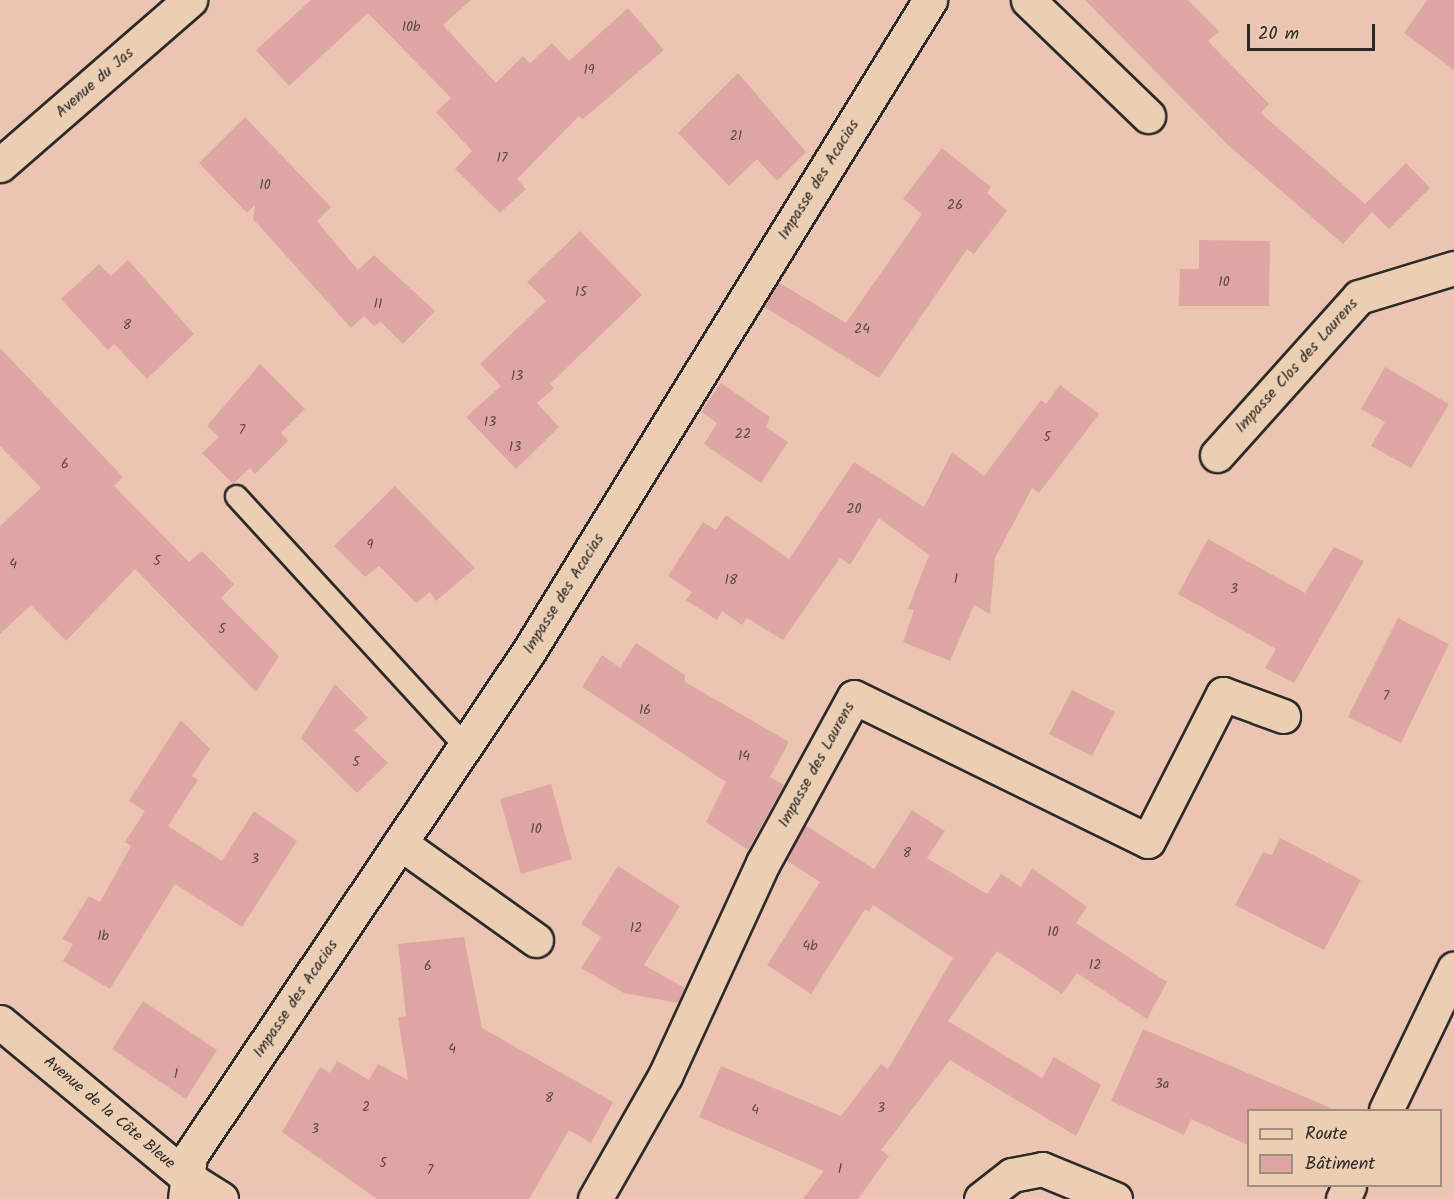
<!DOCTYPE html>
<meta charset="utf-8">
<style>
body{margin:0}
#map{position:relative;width:1454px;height:1199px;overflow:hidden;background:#ebc5b1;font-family:Kalam,sans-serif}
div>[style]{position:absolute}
.building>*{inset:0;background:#dea6a3}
.roads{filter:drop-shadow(2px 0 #2b2b2b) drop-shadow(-2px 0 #2b2b2b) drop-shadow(0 2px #2b2b2b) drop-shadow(0 -2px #2b2b2b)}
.service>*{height:21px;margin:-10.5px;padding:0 10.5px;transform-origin:10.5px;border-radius:10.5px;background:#eccfb3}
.minor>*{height:33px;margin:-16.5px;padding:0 16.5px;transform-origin:16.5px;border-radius:16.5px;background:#eccfb3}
.tertiary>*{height:33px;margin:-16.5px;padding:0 16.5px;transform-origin:16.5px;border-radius:16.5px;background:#eccfb3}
span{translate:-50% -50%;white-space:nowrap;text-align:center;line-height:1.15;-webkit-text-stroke:6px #eccfb3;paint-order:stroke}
.number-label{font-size:14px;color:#584a49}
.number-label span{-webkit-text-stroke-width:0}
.street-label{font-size:16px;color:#2b2b2b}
.legend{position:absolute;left:1247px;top:1109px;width:195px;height:78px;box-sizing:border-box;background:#eccfb3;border:2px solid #9f8d7d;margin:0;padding:8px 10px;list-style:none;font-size:18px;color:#2b2b2b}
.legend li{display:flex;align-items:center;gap:12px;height:30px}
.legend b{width:30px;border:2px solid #9f8d7d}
.scale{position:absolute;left:1247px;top:24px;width:128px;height:27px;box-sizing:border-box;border:3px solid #2b2b2b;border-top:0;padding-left:8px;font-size:18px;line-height:21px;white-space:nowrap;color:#2b2b2b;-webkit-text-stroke:4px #eccfb3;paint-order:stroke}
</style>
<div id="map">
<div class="building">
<i style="clip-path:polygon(311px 0,471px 0,443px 25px,496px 83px,523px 56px,530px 63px,552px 43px,569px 61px,628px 8px,664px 50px,583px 119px,579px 116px,517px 179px,526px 189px,500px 213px,455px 169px,472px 151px,436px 112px,451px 98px,368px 13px,289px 86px,256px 50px)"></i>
<i style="clip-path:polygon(1085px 0,1188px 0,1219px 31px,1208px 41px,1269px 104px,1261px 113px,1365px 204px,1406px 163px,1430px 188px,1389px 229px,1372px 212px,1343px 244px,1228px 145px)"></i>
<i style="clip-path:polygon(1427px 0,1454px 0,1454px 70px,1404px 33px)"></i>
<i style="clip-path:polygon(738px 73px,806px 152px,777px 181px,757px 159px,729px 186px,678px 133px)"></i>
<i style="clip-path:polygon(245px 117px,331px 207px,317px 221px,358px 270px,374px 255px,435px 311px,403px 344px,381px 322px,374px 326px,364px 316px,351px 328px,253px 219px,255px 205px,247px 213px,199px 163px)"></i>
<i style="clip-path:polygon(942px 148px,991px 187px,987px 193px,1007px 211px,974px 254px,967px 249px,879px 378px,763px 306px,778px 282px,846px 323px,922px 214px,903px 199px)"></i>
<i style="clip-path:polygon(580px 231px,642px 295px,550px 384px,554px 388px,537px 403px,559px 427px,516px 469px,466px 417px,501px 386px,480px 364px,546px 301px,527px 282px)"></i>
<i style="clip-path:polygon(1199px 240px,1270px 241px,1269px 306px,1179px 306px,1180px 269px,1199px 269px)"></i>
<i style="clip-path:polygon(128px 260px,194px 334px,147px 379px,114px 344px,108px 350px,61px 299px,99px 264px,111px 276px)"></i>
<i style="clip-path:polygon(0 348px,123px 477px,114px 486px,189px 562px,202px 551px,234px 584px,221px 598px,279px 656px,256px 692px,135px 569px,66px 641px,31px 605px,0 634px,0 526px,41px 488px,0 446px)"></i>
<i style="clip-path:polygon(260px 364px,305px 409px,281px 433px,288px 441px,255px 474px,250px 468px,233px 484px,202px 453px,219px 437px,207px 426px)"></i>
<i style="clip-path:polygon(1385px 367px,1449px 404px,1411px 468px,1371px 446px,1385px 422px,1361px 409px)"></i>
<i style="clip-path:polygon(721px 383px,770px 417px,766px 427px,788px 442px,761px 483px,704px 444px,717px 423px,701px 412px)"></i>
<i style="clip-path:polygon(1060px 385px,1099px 414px,1039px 493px,1032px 488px,995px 558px,990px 614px,974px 605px,950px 661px,903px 642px,914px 610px,908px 609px,929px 555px,879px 518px,850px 565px,840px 558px,783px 640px,747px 618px,742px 625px,722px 611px,717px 620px,686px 600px,692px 592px,668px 576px,703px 522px,716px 530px,726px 515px,789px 559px,854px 462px,924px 507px,952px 452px,984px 476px,1041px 400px,1046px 404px)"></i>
<i style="clip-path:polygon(395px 486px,475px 568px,436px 601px,430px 592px,416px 603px,379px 566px,365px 577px,334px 546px)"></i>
<i style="clip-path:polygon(1208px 539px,1305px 593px,1334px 547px,1364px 561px,1294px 683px,1265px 668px,1276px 649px,1178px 594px)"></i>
<i style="clip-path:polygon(1398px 618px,1449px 644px,1401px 743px,1348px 717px)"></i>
<i style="clip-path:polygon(636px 643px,685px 675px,685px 682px,789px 742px,770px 777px,784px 785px,748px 850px,706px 822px,726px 782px,582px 687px,602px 655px,620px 668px)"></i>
<i style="clip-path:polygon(335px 684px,368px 718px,354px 730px,388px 763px,357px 793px,301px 738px)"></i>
<i style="clip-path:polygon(1072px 690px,1115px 712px,1092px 756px,1049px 734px)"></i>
<i style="clip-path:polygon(181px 720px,210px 749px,192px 776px,198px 780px,168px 826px,222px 861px,254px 811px,297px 841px,242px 927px,175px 884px,110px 989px,63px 961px,73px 944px,62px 939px,89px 896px,100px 902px,131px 846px,125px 842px,145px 811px,129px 801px)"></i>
<i style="clip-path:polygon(551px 784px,572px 859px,521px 874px,500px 799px)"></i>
<i style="clip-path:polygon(912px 810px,945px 831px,927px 858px,987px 894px,1001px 874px,1021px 887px,1032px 868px,1087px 907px,1076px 923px,1167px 982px,1147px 1019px,1077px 973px,1062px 994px,997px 951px,948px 1021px,1042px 1078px,1054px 1057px,1101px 1085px,1076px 1136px,950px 1060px,881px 1150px,889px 1156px,858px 1199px,803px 1199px,824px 1171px,699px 1117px,721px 1066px,841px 1116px,881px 1064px,888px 1069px,953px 958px,873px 905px,869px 912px,865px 909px,811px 994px,767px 965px,820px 882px,786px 860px,805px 825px,874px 869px)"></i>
<i style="clip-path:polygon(1280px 838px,1361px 880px,1324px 950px,1235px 905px,1263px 852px,1272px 855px)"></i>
<i style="clip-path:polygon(618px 866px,680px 906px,644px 965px,685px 988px,678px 1003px,624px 993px,581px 968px,601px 937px,581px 924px)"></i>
<i style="clip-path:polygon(464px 937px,482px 1028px,613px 1102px,591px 1143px,569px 1130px,529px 1199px,377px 1199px,282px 1132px,320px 1067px,330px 1073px,337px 1061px,369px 1080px,378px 1064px,408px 1080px,398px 1017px,406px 1016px,398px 944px)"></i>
<i style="clip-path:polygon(143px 1001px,217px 1050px,186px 1099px,112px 1049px)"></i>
<i style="clip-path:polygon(1143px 1029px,1331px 1108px,1331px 1110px,1248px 1110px,1248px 1145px,1191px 1119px,1184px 1135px,1111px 1101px)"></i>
</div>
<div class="roads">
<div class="service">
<i style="left:236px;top:496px;width:339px;rotate:47.5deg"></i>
</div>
<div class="minor">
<i style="left:1028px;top:0;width:167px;rotate:44deg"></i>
<i style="left:0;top:165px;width:252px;rotate:-41deg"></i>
<i style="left:1217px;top:455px;width:212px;rotate:-48.1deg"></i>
<i style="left:1359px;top:297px;width:99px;rotate:-17deg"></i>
<i style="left:400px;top:843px;width:167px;rotate:35.5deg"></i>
<i style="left:1386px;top:1110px;width:157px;rotate:-64.3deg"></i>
<i style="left:185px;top:1199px;width:43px;rotate:-83.4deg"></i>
<i style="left:190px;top:1156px;width:608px;rotate:-56.13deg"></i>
<i style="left:529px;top:651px;width:765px;rotate:-58.37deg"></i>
<i style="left:595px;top:1199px;width:142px;rotate:-60.4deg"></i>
<i style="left:665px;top:1076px;width:234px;rotate:-65.3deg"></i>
<i style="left:763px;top:863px;width:189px;rotate:-61.3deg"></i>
<i style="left:854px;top:697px;width:327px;rotate:26.1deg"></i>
<i style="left:1148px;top:841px;width:165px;rotate:-63deg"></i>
<i style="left:1223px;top:694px;width:64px;rotate:20.1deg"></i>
<i style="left:981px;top:1199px;width:39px;rotate:-38deg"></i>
<i style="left:1012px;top:1175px;width:31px;rotate:-11deg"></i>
<i style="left:1042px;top:1169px;width:79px;rotate:22.3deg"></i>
<i style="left:1343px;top:1199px;width:14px;rotate:-65deg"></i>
</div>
<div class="tertiary">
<i style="left:0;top:1022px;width:244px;rotate:39.7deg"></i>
<i style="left:188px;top:1178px;width:39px;rotate:32deg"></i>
</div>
</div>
<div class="number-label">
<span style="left:411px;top:27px">10b</span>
<span style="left:589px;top:70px">19</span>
<span style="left:736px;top:136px">21</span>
<span style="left:502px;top:158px">17</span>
<span style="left:265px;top:185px">10</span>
<span style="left:955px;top:205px">26</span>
<span style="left:1224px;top:282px">10</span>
<span style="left:581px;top:292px">15</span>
<span style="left:378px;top:304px">11</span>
<span style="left:127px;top:325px">8</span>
<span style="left:862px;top:329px">24</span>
<span style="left:517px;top:376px">13</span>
<span style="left:490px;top:422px">13</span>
<span style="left:242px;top:430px">7</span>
<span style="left:743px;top:434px">22</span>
<span style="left:1047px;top:437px">5</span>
<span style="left:515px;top:447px">13</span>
<span style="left:65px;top:464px">6</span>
<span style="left:854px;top:509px">20</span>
<span style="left:370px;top:545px">9</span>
<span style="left:157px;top:561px">5</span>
<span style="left:13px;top:564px">4</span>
<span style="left:956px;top:579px">1</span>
<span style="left:731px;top:580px">18</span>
<span style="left:1234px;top:589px">3</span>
<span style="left:222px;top:629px">5</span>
<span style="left:1386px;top:696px">7</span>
<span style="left:645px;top:710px">16</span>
<span style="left:744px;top:756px">14</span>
<span style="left:356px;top:762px">5</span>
<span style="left:536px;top:829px">10</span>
<span style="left:907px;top:853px">8</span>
<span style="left:255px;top:859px">3</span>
<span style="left:636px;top:928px">12</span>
<span style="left:1053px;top:932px">10</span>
<span style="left:103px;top:936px">1b</span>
<span style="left:810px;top:946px">4b</span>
<span style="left:1095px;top:965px">12</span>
<span style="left:428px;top:966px">6</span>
<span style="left:452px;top:1049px">4</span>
<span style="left:176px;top:1074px">1</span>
<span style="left:1162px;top:1084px">3a</span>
<span style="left:549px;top:1098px">8</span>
<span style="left:366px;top:1107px">2</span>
<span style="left:881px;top:1108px">3</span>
<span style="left:755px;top:1110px">4</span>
<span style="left:315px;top:1129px">3</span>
<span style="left:383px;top:1163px">5</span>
<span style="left:840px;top:1169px">1</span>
<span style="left:430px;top:1170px">7</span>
</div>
<div class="street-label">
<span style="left:95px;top:83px;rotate:-41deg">Avenue du Jas</span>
<span style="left:819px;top:180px;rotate:-58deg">Impasse des Acacias</span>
<span style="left:1297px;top:366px;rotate:-48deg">Impasse Clos des Laurens</span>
<span style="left:564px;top:594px;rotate:-58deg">Impasse des Acacias</span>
<span style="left:817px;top:765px;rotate:-61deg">Impasse des Laurens</span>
<span style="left:296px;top:999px;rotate:-56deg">Impasse des Acacias</span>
<span style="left:109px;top:1113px;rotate:40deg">Avenue de la Côte Bleue</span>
</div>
<ul class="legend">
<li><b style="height:8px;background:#eccfb3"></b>Route</li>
<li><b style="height:16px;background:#dea6a3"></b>Bâtiment</li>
</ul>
<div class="scale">20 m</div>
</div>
